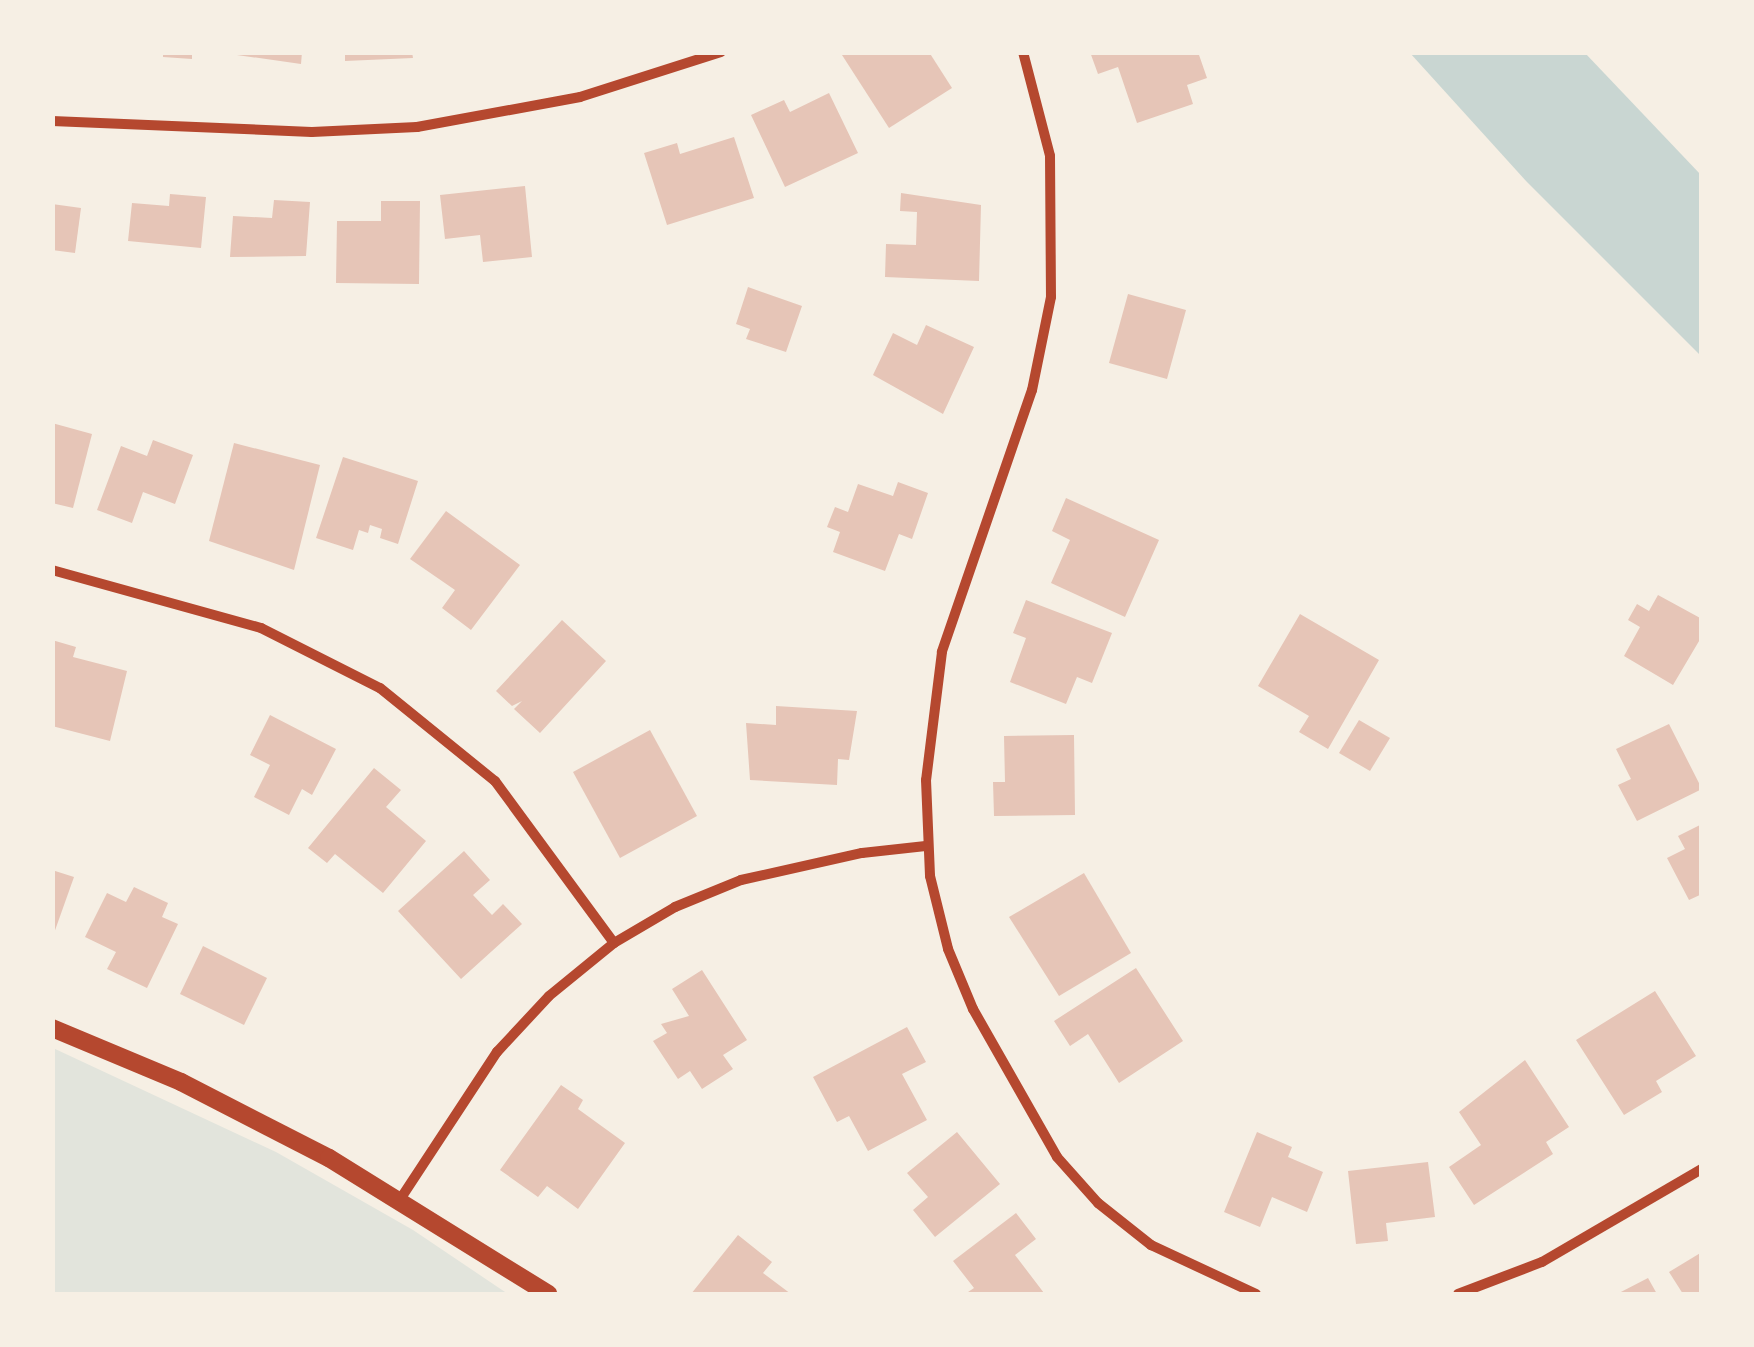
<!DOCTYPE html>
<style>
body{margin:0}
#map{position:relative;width:1754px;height:1347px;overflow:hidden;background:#f6efe4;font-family:"DejaVu Sans",sans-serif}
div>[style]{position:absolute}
.green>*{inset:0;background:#e2e4dc}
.water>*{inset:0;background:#c9d6d2}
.building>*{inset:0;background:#e6c5b7}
.minor>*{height:10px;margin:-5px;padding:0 5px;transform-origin:5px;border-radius:5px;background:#b5482f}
.tertiary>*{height:18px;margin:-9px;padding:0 9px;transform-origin:9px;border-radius:9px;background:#b5482f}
span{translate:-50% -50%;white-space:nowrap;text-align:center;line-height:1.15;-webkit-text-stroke:10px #f6efe4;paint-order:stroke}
.frame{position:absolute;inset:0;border:55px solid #f6efe4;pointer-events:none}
</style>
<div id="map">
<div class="green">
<i style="clip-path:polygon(53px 1048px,276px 1152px,413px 1230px,508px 1294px,53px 1294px)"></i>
</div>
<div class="water">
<i style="clip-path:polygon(1410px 53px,1585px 53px,1701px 175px,1701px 356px,1527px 182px)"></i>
</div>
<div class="building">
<i style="clip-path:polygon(163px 52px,192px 52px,192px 59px,163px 57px)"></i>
<i style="clip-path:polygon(216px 52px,302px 52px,301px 64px)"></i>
<i style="clip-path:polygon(345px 52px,412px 52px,413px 58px,345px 61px)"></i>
<i style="clip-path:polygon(929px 52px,952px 88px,889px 128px,842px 55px)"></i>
<i style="clip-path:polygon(1090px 52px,1198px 52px,1207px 78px,1187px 85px,1193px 104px,1137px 123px,1118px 67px,1098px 74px)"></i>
<i style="clip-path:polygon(829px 93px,858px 153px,785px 187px,751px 115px,784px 100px,790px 112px)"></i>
<i style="clip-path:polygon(734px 137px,754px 198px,667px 225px,644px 153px,677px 143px,680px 154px)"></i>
<i style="clip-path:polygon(525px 186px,532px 257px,483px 262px,480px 235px,445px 239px,440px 195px)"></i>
<i style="clip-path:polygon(901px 193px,981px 205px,979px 281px,885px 277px,886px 244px,916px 245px,917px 212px,900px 211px)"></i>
<i style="clip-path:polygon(170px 194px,206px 197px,201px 248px,128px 241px,132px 203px,169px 206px)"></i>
<i style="clip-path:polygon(274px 200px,310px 202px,306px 256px,230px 257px,233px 216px,272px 218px)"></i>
<i style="clip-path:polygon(381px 201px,420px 201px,419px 284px,336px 283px,337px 221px,381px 221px)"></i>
<i style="clip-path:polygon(52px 204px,81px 208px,75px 253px,52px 250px)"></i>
<i style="clip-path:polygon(748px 287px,802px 306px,786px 352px,746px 339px,750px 329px,736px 324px)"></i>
<i style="clip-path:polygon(1128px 294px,1186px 310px,1167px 379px,1109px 363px)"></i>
<i style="clip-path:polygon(926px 325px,974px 347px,943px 414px,873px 375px,893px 333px,917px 345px)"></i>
<i style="clip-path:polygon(52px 423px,92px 434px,73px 508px,52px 503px)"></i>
<i style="clip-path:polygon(153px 440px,193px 455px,175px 504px,143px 492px,132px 523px,97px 510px,121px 446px,147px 456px)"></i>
<i style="clip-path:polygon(234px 443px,320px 465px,294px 570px,209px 541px)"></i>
<i style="clip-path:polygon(343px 457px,418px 481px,398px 544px,380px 538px,382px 529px,370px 525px,368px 533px,359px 530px,353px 550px,316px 538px)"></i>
<i style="clip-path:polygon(898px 482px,928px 493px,912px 539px,899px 534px,885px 571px,833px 552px,840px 532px,827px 527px,835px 507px,848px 512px,858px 484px,893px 496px)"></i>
<i style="clip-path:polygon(1066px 498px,1159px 540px,1125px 617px,1051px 583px,1070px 540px,1052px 531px)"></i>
<i style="clip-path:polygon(446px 511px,520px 565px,471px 630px,442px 608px,455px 590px,410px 559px)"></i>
<i style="clip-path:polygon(1658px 595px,1702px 619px,1702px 636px,1673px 685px,1624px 656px,1640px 627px,1628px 620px,1637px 604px,1649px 611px)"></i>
<i style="clip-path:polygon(1026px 600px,1112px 633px,1092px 683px,1077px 677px,1066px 704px,1010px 682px,1026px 638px,1013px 633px)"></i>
<i style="clip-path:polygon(1300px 614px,1379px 660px,1328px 749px,1299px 732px,1309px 716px,1258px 686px)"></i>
<i style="clip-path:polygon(562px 620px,606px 661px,540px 733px,514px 709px,522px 701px,512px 706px,496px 691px)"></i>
<i style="clip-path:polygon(52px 640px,76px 647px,73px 657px,127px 671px,110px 741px,52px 726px)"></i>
<i style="clip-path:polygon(776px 706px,857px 711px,849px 760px,838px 759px,837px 785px,750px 780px,746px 723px,776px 725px)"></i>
<i style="clip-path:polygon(270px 715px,336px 749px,312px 795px,302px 789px,289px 815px,254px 797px,270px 765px,250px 755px)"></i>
<i style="clip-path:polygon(1359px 720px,1390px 738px,1370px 771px,1339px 753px)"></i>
<i style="clip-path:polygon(1669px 724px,1702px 789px,1637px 821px,1618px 785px,1631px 779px,1616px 749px)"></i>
<i style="clip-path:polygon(650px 730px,697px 816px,620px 858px,573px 772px)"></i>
<i style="clip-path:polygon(1074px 735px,1075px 815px,994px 816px,993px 782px,1005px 782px,1004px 736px)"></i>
<i style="clip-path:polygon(374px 768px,401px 790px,386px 807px,426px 841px,383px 893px,335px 854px,327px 863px,308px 848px)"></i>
<i style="clip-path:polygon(1702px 824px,1702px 894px,1689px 900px,1667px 858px,1685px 849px,1678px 836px)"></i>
<i style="clip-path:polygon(464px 851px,490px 880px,473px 895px,492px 915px,503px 904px,522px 924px,461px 979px,398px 911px)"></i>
<i style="clip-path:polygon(52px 870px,74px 877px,53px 936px,52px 936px)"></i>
<i style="clip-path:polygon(1084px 873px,1131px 953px,1059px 996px,1009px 917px)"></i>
<i style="clip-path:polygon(134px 887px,168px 903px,162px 917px,178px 924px,147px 988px,107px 969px,116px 952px,85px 937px,107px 893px,126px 902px)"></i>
<i style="clip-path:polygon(203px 946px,267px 978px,244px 1025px,180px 994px)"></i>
<i style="clip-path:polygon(1136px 968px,1183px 1041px,1119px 1083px,1088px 1034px,1070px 1046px,1054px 1021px)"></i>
<i style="clip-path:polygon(702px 970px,747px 1040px,723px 1055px,733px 1069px,702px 1089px,690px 1071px,678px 1079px,653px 1041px,667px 1033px,661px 1024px,689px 1016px,672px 989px)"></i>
<i style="clip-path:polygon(1655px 991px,1696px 1056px,1656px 1081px,1662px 1092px,1624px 1115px,1576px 1040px)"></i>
<i style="clip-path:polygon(907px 1027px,926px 1062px,902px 1074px,927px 1120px,868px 1151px,849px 1116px,837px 1122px,813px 1077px)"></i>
<i style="clip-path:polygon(1525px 1060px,1569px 1127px,1546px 1142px,1553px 1154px,1474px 1205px,1449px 1167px,1481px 1145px,1459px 1112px)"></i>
<i style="clip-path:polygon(561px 1085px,583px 1100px,578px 1109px,625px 1143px,578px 1209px,547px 1186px,538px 1197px,500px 1170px)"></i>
<i style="clip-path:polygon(957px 1132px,1000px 1184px,935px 1237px,913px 1210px,928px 1197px,907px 1173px)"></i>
<i style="clip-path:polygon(1257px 1132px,1292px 1147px,1288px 1157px,1323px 1172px,1307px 1212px,1272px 1197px,1260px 1227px,1224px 1212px)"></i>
<i style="clip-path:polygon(1428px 1162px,1435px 1217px,1386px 1223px,1388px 1241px,1356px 1244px,1348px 1171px)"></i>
<i style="clip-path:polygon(1016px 1213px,1036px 1239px,1015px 1255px,1044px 1293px,965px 1294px,974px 1288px,953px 1261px)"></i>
<i style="clip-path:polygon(738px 1235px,772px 1262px,763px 1273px,791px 1294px,691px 1294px)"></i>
<i style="clip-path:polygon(1702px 1252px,1702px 1294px,1683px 1294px,1669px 1272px)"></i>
<i style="clip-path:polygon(1648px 1278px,1657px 1294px,1617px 1294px)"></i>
</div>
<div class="minor">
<i style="left:1023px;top:52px;width:107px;rotate:75.4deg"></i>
<i style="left:1050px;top:156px;width:141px;rotate:89.6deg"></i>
<i style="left:1051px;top:297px;width:95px;rotate:101.5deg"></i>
<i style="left:1032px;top:390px;width:277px;rotate:109deg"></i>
<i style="left:942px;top:652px;width:129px;rotate:97.1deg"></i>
<i style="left:926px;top:780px;width:96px;rotate:87.6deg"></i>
<i style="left:930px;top:876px;width:75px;rotate:76.1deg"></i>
<i style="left:948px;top:949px;width:65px;rotate:67.4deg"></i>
<i style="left:973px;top:1009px;width:170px;rotate:60.4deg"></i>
<i style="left:1057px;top:1157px;width:62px;rotate:48.3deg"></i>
<i style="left:1098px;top:1203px;width:68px;rotate:38.4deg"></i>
<i style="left:1151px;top:1245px;width:116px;rotate:25deg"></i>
<i style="left:52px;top:121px;width:260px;rotate:2.4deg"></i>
<i style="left:312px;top:132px;width:105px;rotate:-2.7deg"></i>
<i style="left:417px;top:127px;width:166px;rotate:-10.4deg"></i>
<i style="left:580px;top:97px;width:148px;rotate:-17.7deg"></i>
<i style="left:52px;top:570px;width:217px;rotate:15.5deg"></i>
<i style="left:261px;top:628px;width:133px;rotate:26.8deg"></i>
<i style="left:380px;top:688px;width:148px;rotate:39deg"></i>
<i style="left:495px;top:781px;width:201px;rotate:53.7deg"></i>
<i style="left:401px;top:1198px;width:175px;rotate:-56.7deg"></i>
<i style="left:497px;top:1052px;width:76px;rotate:-47.1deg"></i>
<i style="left:549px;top:996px;width:84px;rotate:-39.2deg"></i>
<i style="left:614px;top:943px;width:71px;rotate:-30.5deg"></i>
<i style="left:675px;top:907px;width:71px;rotate:-22.2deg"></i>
<i style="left:741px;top:880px;width:124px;rotate:-12.6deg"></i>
<i style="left:862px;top:853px;width:64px;rotate:-6.2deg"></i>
<i style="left:1458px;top:1294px;width:90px;rotate:-20.9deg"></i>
<i style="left:1542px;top:1262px;width:185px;rotate:-30.2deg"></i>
</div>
<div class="tertiary">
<i style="left:52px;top:1028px;width:140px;rotate:22.7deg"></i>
<i style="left:181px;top:1082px;width:166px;rotate:27.2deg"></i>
<i style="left:329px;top:1158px;width:258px;rotate:31.8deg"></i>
</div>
<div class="frame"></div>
</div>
